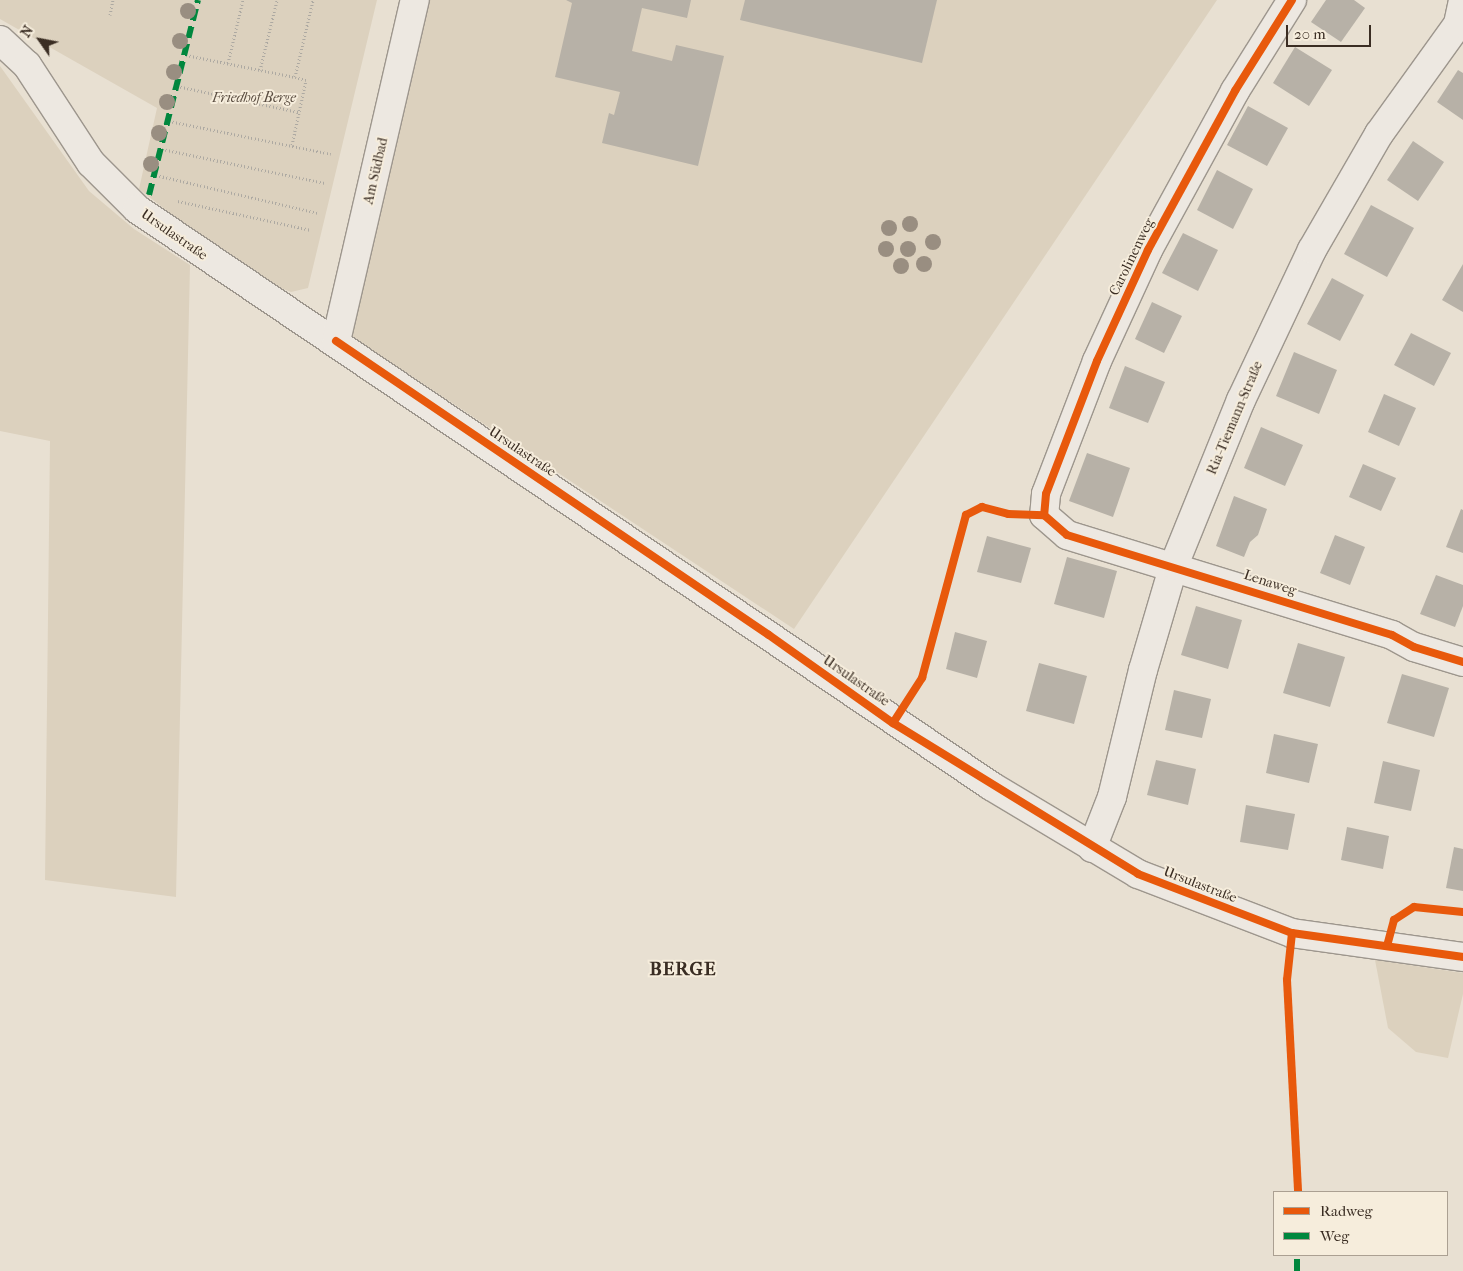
<!DOCTYPE html>
<meta charset="utf-8">
<style>
body{margin:0}
#map{position:relative;width:1463px;height:1271px;overflow:hidden;background:#e8e0d2;font-family:"IM FELL French Canon",serif}
div>[style]{position:absolute}
.green>*{inset:0;background:#dcd1be}
.building>*{inset:0;background:#b7b1a7}
.path>*{height:3px;margin-top:-1.5px;transform-origin:0;background:repeating-linear-gradient(90deg,#ada9a2 0 1px,transparent 0 3.5px)}
.roads{filter:drop-shadow(1px 0 #9d968d) drop-shadow(-1px 0 #9d968d) drop-shadow(0 1px #9d968d) drop-shadow(0 -1px #9d968d)}
.minor>*{height:28px;margin:-14px;padding:0 14px;transform-origin:14px;border-radius:14px;background:#ede8e1}
.quiet>*{height:6px;margin-top:-3px;transform-origin:0;background:repeating-linear-gradient(90deg,#00873e 0 12px,transparent 0 18px)}
.cycleway>*{height:8px;margin:-4px;padding:0 4px;transform-origin:4px;border-radius:4px;background:#e8590c}
.trees>*{width:16px;height:16px;margin:-8px;border-radius:50%;background:#998e81}
span{translate:-50% -50%;white-space:nowrap;text-align:center;line-height:1.15;-webkit-text-stroke:4px #f6eddc;paint-order:stroke}
.park-label{font-size:14px;color:#584b3f;font-style:italic}
.street-label{font-size:14px;color:#3a2d23}
.district-label{font-size:19px;color:#3a2d23;font-weight:700;letter-spacing:1px}
.legend{position:absolute;left:1273px;top:1191px;width:175px;height:65px;box-sizing:border-box;background:#f6eddc;border:1px solid #aba092;margin:0;padding:6px 9px;list-style:none;font-size:15px;color:#3a2d23}
.legend li{display:flex;align-items:center;gap:10px;height:25px}
.legend b{width:25px;border:1px solid #aba092}
.north{position:absolute;left:15px;top:15px;width:50px;height:50px;-webkit-text-stroke:4px #f6eddc;paint-order:stroke;rotate:303deg;font-size:14px;font-weight:700;line-height:20px;text-align:center;color:#3a2d23}
.north::after{content:'';display:block;margin:auto;width:18px;height:22px;background:#3a2d23;clip-path:polygon(50% 0,100% 100%,50% 72%,0 100%)}
.scale{position:absolute;left:1286px;top:25px;width:85px;height:22px;box-sizing:border-box;border:2px solid #3a2d23;border-top:0;padding-left:6px;font-size:15px;line-height:18px;white-space:nowrap;color:#3a2d23;-webkit-text-stroke:4px #f6eddc;paint-order:stroke}
</style>
<div id="map">
<div class="green">
<i style="clip-path:polygon(0 0,377px 0,308px 288px,291px 292px,278px 287px,221px 253px,139px 189px,157px 108px,0 19px)"></i>
<i style="clip-path:polygon(423px 0,1217px 0,794px 629px,345px 332px)"></i>
<i style="clip-path:polygon(0 66px,89px 191px,134px 229px,190px 265px,176px 897px,45px 880px,50px 441px,0 431px)"></i>
<i style="clip-path:polygon(1375px 960px,1463px 973px,1463px 994px,1448px 1058px,1416px 1052px,1388px 1028px)"></i>
</div>
<div class="building">
<i style="clip-path:polygon(566px 0,691px 0,687px 18px,642px 8px,632px 51px,672px 61px,676px 45px,724px 56px,698px 166px,602px 143px,609px 113px,614px 115px,620px 92px,555px 77px,572px 3px)"></i>
<i style="clip-path:polygon(745px 0,937px 0,922px 63px,740px 20px)"></i>
<i style="clip-path:polygon(1326px 0,1354px 0,1365px 8px,1341px 42px,1311px 22px)"></i>
<i style="clip-path:polygon(1295px 47px,1332px 70px,1309px 106px,1273px 83px)"></i>
<i style="clip-path:polygon(1458px 70px,1463px 73px,1463px 120px,1437px 102px)"></i>
<i style="clip-path:polygon(1248px 106px,1288px 128px,1267px 166px,1227px 145px)"></i>
<i style="clip-path:polygon(1413px 141px,1444px 162px,1418px 201px,1387px 180px)"></i>
<i style="clip-path:polygon(1217px 170px,1253px 189px,1233px 229px,1197px 210px)"></i>
<i style="clip-path:polygon(1371px 205px,1414px 228px,1387px 277px,1344px 254px)"></i>
<i style="clip-path:polygon(1183px 233px,1218px 250px,1198px 291px,1162px 273px)"></i>
<i style="clip-path:polygon(1463px 264px,1463px 312px,1442px 300px)"></i>
<i style="clip-path:polygon(1332px 278px,1364px 295px,1340px 341px,1307px 324px)"></i>
<i style="clip-path:polygon(1152px 302px,1182px 316px,1164px 353px,1135px 339px)"></i>
<i style="clip-path:polygon(1411px 333px,1451px 353px,1434px 386px,1394px 365px)"></i>
<i style="clip-path:polygon(1294px 352px,1337px 370px,1319px 414px,1276px 396px)"></i>
<i style="clip-path:polygon(1125px 366px,1165px 382px,1148px 423px,1109px 408px)"></i>
<i style="clip-path:polygon(1384px 394px,1416px 408px,1399px 446px,1368px 432px)"></i>
<i style="clip-path:polygon(1261px 427px,1303px 445px,1285px 486px,1244px 468px)"></i>
<i style="clip-path:polygon(1087px 453px,1130px 468px,1113px 517px,1069px 501px)"></i>
<i style="clip-path:polygon(1363px 464px,1396px 478px,1381px 511px,1349px 497px)"></i>
<i style="clip-path:polygon(1234px 496px,1267px 509px,1258px 535px,1250px 542px,1244px 557px,1216px 546px)"></i>
<i style="clip-path:polygon(1461px 509px,1463px 510px,1463px 553px,1446px 547px)"></i>
<i style="clip-path:polygon(1335px 535px,1365px 547px,1350px 585px,1320px 573px)"></i>
<i style="clip-path:polygon(987px 536px,1031px 548px,1021px 583px,977px 572px)"></i>
<i style="clip-path:polygon(1067px 557px,1117px 571px,1104px 618px,1054px 604px)"></i>
<i style="clip-path:polygon(1436px 575px,1463px 585px,1463px 606px,1455px 627px,1420px 614px)"></i>
<i style="clip-path:polygon(1196px 606px,1242px 620px,1228px 669px,1181px 655px)"></i>
<i style="clip-path:polygon(955px 632px,987px 641px,977px 678px,946px 669px)"></i>
<i style="clip-path:polygon(1298px 643px,1345px 657px,1330px 707px,1283px 693px)"></i>
<i style="clip-path:polygon(1039px 663px,1087px 676px,1074px 724px,1026px 711px)"></i>
<i style="clip-path:polygon(1402px 674px,1449px 688px,1434px 737px,1387px 723px)"></i>
<i style="clip-path:polygon(1174px 690px,1211px 699px,1202px 738px,1165px 730px)"></i>
<i style="clip-path:polygon(1274px 734px,1318px 744px,1309px 783px,1266px 773px)"></i>
<i style="clip-path:polygon(1156px 760px,1196px 769px,1188px 805px,1147px 795px)"></i>
<i style="clip-path:polygon(1383px 761px,1420px 770px,1411px 811px,1374px 803px)"></i>
<i style="clip-path:polygon(1246px 805px,1295px 814px,1288px 850px,1240px 842px)"></i>
<i style="clip-path:polygon(1347px 827px,1389px 836px,1383px 869px,1341px 860px)"></i>
<i style="clip-path:polygon(1454px 847px,1463px 849px,1463px 891px,1446px 888px)"></i>
</div>
<div class="path">
<i style="left:110px;top:15px;width:15px;rotate:-79deg"></i>
<i style="left:186px;top:55px;width:111px;rotate:11.4deg"></i>
<i style="left:295px;top:77px;width:79px;rotate:-76.8deg"></i>
<i style="left:228px;top:63px;width:65px;rotate:-76.6deg"></i>
<i style="left:260px;top:70px;width:72px;rotate:-76.3deg"></i>
<i style="left:177px;top:86px;width:124px;rotate:12.1deg"></i>
<i style="left:169px;top:121px;width:165px;rotate:11.5deg"></i>
<i style="left:292px;top:145px;width:66px;rotate:-77.8deg"></i>
<i style="left:306px;top:80px;width:11px;rotate:-165deg"></i>
<i style="left:162px;top:149px;width:167px;rotate:11.8deg"></i>
<i style="left:156px;top:175px;width:166px;rotate:13.2deg"></i>
<i style="left:178px;top:201px;width:136px;rotate:12.3deg"></i>
</div>
<div class="roads">
<div class="minor">
<i style="left:1292px;top:0;width:107px;rotate:122.1deg"></i>
<i style="left:1235px;top:91px;width:181px;rotate:118.7deg"></i>
<i style="left:1148px;top:250px;width:122px;rotate:114.7deg"></i>
<i style="left:1097px;top:361px;width:142px;rotate:111deg"></i>
<i style="left:1046px;top:494px;width:21px;rotate:95deg"></i>
<i style="left:1044px;top:515px;width:30px;rotate:41deg"></i>
<i style="left:1067px;top:535px;width:340px;rotate:17.1deg"></i>
<i style="left:1392px;top:635px;width:25px;rotate:29deg"></i>
<i style="left:1414px;top:647px;width:51px;rotate:17deg"></i>
<i style="left:0;top:40px;width:37px;rotate:43deg"></i>
<i style="left:27px;top:65px;width:117px;rotate:56.9deg"></i>
<i style="left:91px;top:163px;width:65px;rotate:45deg"></i>
<i style="left:137px;top:209px;width:1031px;rotate:34.04deg"></i>
<i style="left:991px;top:786px;width:171px;rotate:30.9deg"></i>
<i style="left:1138px;top:874px;width:165px;rotate:21deg"></i>
<i style="left:1292px;top:933px;width:173px;rotate:8deg"></i>
<i style="left:336px;top:341px;width:350px;rotate:-77deg"></i>
<i style="left:1092px;top:848px;width:55px;rotate:-68.6deg"></i>
<i style="left:1112px;top:797px;width:131px;rotate:-76.3deg"></i>
<i style="left:1143px;top:670px;width:109px;rotate:-73.6deg"></i>
<i style="left:1174px;top:565px;width:178px;rotate:-67.9deg"></i>
<i style="left:1241px;top:400px;width:166px;rotate:-64.7deg"></i>
<i style="left:1312px;top:250px;width:134px;rotate:-60deg"></i>
<i style="left:1379px;top:134px;width:135px;rotate:-54.3deg"></i>
<i style="left:1458px;top:24px;width:25px;rotate:-78deg"></i>
</div>
</div>
<div class="quiet">
<i style="left:149px;top:195px;width:201px;rotate:-75.9deg"></i>
<i style="left:1297px;top:1271px;width:16px;rotate:-90deg"></i>
</div>
<div class="cycleway">
<i style="left:1292px;top:0;width:107px;rotate:122.1deg"></i>
<i style="left:1235px;top:91px;width:181px;rotate:118.7deg"></i>
<i style="left:1148px;top:250px;width:122px;rotate:114.7deg"></i>
<i style="left:1097px;top:361px;width:142px;rotate:111deg"></i>
<i style="left:1046px;top:494px;width:21px;rotate:95deg"></i>
<i style="left:1044px;top:515px;width:30px;rotate:41deg"></i>
<i style="left:1067px;top:535px;width:340px;rotate:17.1deg"></i>
<i style="left:1392px;top:635px;width:25px;rotate:29deg"></i>
<i style="left:1414px;top:647px;width:51px;rotate:17deg"></i>
<i style="left:336px;top:341px;width:523px;rotate:34.18deg"></i>
<i style="left:769px;top:635px;width:152px;rotate:35.4deg"></i>
<i style="left:893px;top:723px;width:288px;rotate:31.6deg"></i>
<i style="left:1138px;top:874px;width:165px;rotate:21deg"></i>
<i style="left:1292px;top:933px;width:173px;rotate:8deg"></i>
<i style="left:893px;top:723px;width:54px;rotate:-57.2deg"></i>
<i style="left:922px;top:678px;width:169px;rotate:-74.9deg"></i>
<i style="left:966px;top:515px;width:18px;rotate:-27deg"></i>
<i style="left:982px;top:507px;width:27px;rotate:15deg"></i>
<i style="left:1008px;top:514px;width:36px;rotate:2deg"></i>
<i style="left:1292px;top:933px;width:47px;rotate:96.1deg"></i>
<i style="left:1287px;top:980px;width:212px;rotate:87deg"></i>
<i style="left:1387px;top:946px;width:27px;rotate:-75deg"></i>
<i style="left:1394px;top:920px;width:24px;rotate:-33deg"></i>
<i style="left:1414px;top:907px;width:49px;rotate:5.8deg"></i>
</div>
<div class="trees">
<i style="left:188px;top:11px"></i>
<i style="left:180px;top:41px"></i>
<i style="left:174px;top:72px"></i>
<i style="left:167px;top:102px"></i>
<i style="left:159px;top:133px"></i>
<i style="left:151px;top:164px"></i>
<i style="left:910px;top:224px"></i>
<i style="left:889px;top:228px"></i>
<i style="left:933px;top:242px"></i>
<i style="left:886px;top:249px"></i>
<i style="left:908px;top:249px"></i>
<i style="left:924px;top:264px"></i>
<i style="left:901px;top:266px"></i>
</div>
<div class="park-label">
<span style="left:254px;top:98px">Friedhof Berge</span>
</div>
<div class="street-label">
<span style="left:376px;top:171px;rotate:-77deg">Am Südbad</span>
<span style="left:174px;top:235px;rotate:35deg">Ursulastraße</span>
<span style="left:1132px;top:257px;rotate:-64deg">Carolinenweg</span>
<span style="left:1235px;top:418px;rotate:-67deg">Ria-Tiemann-Straße</span>
<span style="left:522px;top:452px;rotate:34deg">Ursulastraße</span>
<span style="left:1270px;top:583px;rotate:18deg">Lenaweg</span>
<span style="left:856px;top:681px;rotate:35deg">Ursulastraße</span>
<span style="left:1200px;top:885px;rotate:21deg">Ursulastraße</span>
</div>
<div class="district-label">
<span style="left:683px;top:970px">BERGE</span>
</div>
<ul class="legend">
<li><b style="height:6px;background:#e8590c"></b>Radweg</li>
<li><b style="height:6px;background:#00873e"></b>Weg</li>
</ul>
<div class="north">N</div>
<div class="scale">20 m</div>
</div>
